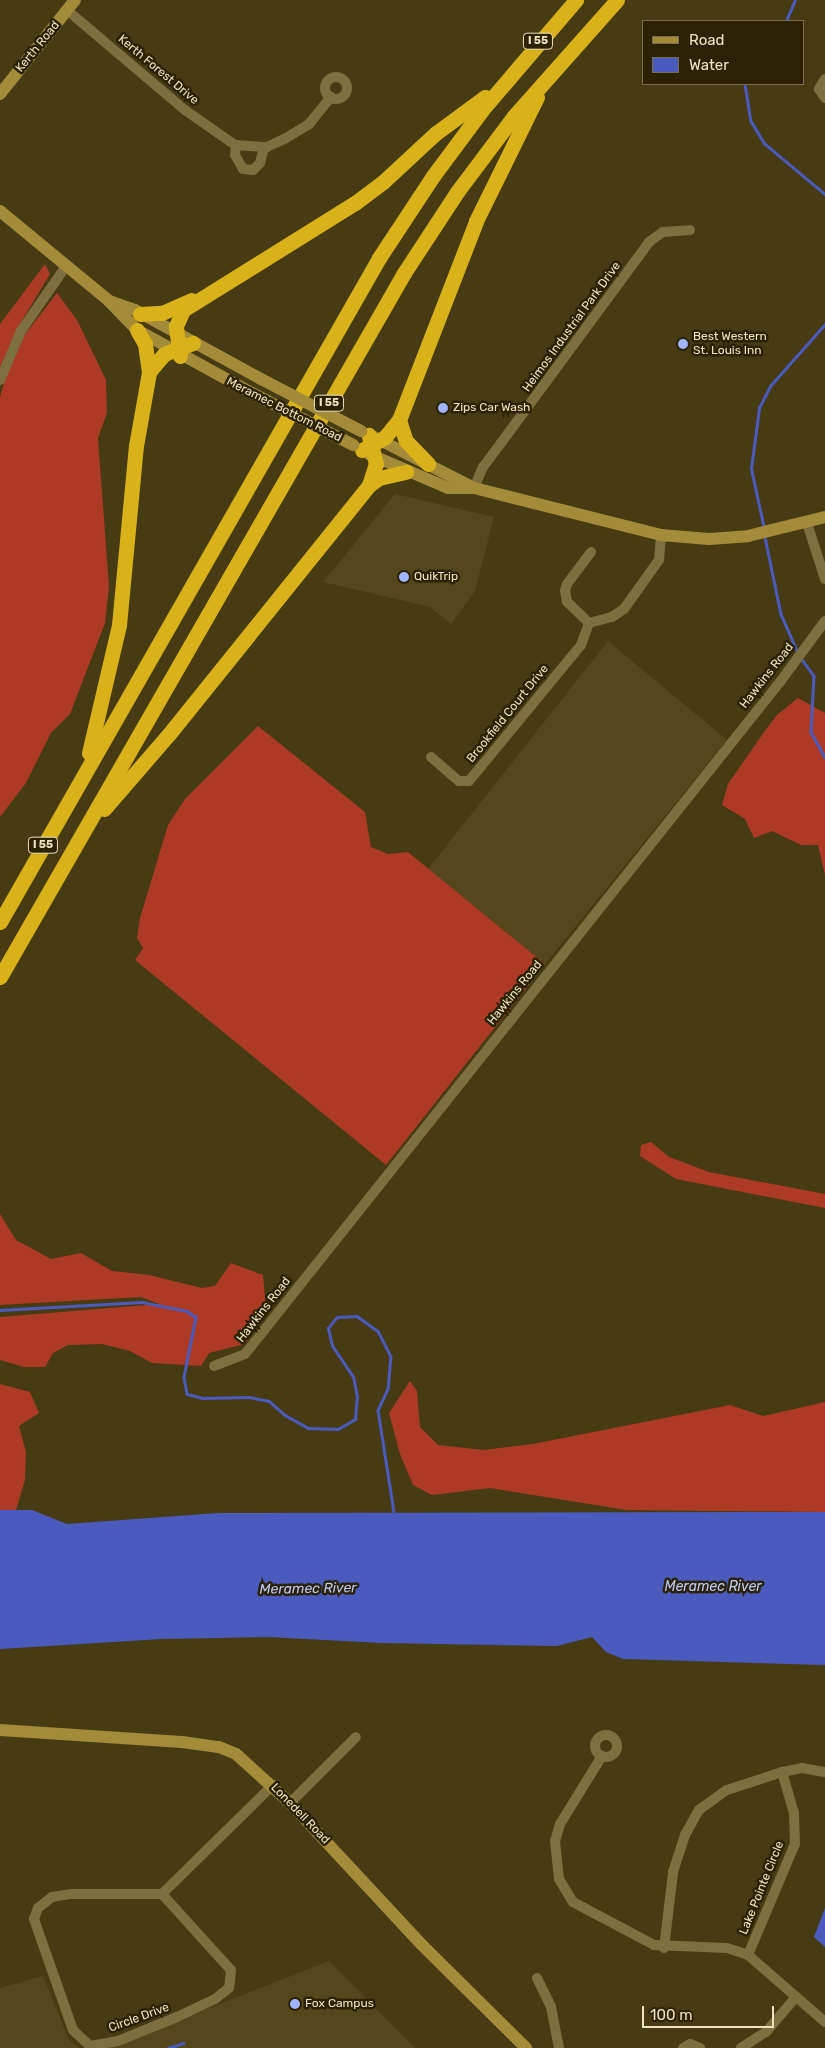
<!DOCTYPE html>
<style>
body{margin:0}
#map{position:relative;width:825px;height:2048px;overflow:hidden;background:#463b13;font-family:Rubik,sans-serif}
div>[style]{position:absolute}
.built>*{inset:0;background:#54471b}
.forest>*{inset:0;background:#ac3a25}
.water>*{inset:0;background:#4a5bbd}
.stream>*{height:2.5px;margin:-1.25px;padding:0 1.25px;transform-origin:1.25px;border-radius:1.25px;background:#4a5bbd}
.street>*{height:10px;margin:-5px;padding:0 5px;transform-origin:5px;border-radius:5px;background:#7e6f3f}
.street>.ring{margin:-5px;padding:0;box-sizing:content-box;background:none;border:10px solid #7e6f3f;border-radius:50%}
.secondary>*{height:12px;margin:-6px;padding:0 6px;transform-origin:6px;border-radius:6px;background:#a38b39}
.highway>*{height:15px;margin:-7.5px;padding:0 7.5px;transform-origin:7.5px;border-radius:7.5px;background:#d9b21a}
.secondary-bridge>*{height:12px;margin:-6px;padding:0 6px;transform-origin:6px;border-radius:6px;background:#a38b39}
.dots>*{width:14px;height:14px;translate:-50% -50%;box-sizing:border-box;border:2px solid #2b2203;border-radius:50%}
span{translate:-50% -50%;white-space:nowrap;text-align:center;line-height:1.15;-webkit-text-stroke:5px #2b2203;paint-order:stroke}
.shield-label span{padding:1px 4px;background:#2b2203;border:1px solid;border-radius:4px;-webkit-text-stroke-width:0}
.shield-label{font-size:11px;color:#eee3bf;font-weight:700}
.street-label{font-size:12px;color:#eee3bf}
.poi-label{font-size:12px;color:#eee3bf}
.left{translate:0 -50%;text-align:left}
.water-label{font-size:14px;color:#bdcbff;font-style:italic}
.legend{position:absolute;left:642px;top:20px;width:162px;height:65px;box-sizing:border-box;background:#2b2203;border:1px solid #796f4e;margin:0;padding:6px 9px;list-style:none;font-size:15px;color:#eee3bf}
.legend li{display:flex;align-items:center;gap:10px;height:25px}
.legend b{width:25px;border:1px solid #796f4e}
.scale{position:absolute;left:642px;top:2006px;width:132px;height:22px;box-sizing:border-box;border:2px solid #eee3bf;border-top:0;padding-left:6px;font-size:15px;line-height:18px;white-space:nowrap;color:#eee3bf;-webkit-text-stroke:4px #2b2203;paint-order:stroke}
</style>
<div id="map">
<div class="built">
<i style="clip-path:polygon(395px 494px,494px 517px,475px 591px,451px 624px,430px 607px,323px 582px)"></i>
<i style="clip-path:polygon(608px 641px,727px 740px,545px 964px,428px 869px)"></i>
<i style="clip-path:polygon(329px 1961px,415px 2048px,108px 2048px)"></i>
<i style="clip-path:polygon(43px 1976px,69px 2040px,79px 2048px,0 2048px,0 1988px)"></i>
</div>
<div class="forest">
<i style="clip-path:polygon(45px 264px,50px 274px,21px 322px,0 367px,0 324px)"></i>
<i style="clip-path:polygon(57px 293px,77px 320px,106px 380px,107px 413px,98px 438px,109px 587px,105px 623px,70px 714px,51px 733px,26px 783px,0 817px,0 397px,8px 368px,26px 333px)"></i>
<i style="clip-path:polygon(798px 698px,825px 713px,825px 875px,818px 845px,801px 845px,772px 831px,754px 838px,745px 819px,722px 805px,728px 784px,764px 732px,777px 715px)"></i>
<i style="clip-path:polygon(258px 726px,365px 812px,371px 847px,388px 854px,408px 852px,545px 964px,386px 1165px,135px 960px,143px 948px,137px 938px,140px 918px,168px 825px,185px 799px)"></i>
<i style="clip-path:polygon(651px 1142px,669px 1157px,709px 1172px,825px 1194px,825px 1208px,676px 1179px,640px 1156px,641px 1145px)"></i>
<i style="clip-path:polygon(0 1214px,16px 1240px,51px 1259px,81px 1253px,112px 1271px,149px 1275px,202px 1288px,215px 1286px,231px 1263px,263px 1275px,266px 1310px,245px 1344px,209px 1353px,201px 1366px,152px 1363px,130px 1351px,102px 1344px,68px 1345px,53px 1353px,45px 1367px,24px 1367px,0 1360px,0 1317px,159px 1304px,141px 1297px,0 1305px)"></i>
<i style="clip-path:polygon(410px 1381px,417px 1391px,420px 1427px,438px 1445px,483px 1450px,533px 1444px,730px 1405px,763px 1416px,825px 1402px,825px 1512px,627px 1510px,490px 1488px,432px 1495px,413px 1485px,400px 1454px,389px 1413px)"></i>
<i style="clip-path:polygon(0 1384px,30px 1392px,39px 1413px,19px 1426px,26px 1452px,25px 1480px,16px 1510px,0 1510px)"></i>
</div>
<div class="water">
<i style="clip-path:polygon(0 1510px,32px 1510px,67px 1524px,218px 1513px,825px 1512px,825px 1665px,623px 1659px,606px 1652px,592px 1637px,557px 1646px,381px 1643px,268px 1637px,162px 1639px,0 1649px)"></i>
<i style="clip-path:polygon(825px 1908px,825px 1947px,814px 1937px)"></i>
</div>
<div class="stream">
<i style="left:786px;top:21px;width:23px;rotate:-67deg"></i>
<i style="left:745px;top:84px;width:37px;rotate:81deg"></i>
<i style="left:751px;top:121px;width:26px;rotate:59deg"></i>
<i style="left:764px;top:143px;width:80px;rotate:39.9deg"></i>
<i style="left:764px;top:529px;width:61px;rotate:-102.2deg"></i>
<i style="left:751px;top:469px;width:62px;rotate:-82.5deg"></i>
<i style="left:759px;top:408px;width:25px;rotate:-63deg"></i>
<i style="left:770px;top:386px;width:83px;rotate:-48.4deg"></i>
<i style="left:765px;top:537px;width:79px;rotate:78.3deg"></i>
<i style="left:781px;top:614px;width:43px;rotate:66.4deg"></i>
<i style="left:801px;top:658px;width:22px;rotate:54deg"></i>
<i style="left:814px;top:676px;width:56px;rotate:93.1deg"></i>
<i style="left:811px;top:732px;width:29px;rotate:61deg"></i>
<i style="left:0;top:1310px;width:142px;rotate:-3.2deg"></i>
<i style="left:142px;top:1302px;width:46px;rotate:11.3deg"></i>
<i style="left:187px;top:1311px;width:11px;rotate:34deg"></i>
<i style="left:196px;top:1317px;width:61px;rotate:101.3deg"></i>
<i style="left:184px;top:1377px;width:17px;rotate:80deg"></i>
<i style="left:187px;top:1394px;width:16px;rotate:14deg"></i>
<i style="left:203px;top:1398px;width:46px;rotate:-1.2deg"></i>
<i style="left:249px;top:1397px;width:20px;rotate:11deg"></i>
<i style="left:269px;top:1401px;width:21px;rotate:41deg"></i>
<i style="left:285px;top:1415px;width:26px;rotate:29deg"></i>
<i style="left:308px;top:1428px;width:30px;rotate:2deg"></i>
<i style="left:338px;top:1429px;width:20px;rotate:-30deg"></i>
<i style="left:355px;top:1419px;width:22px;rotate:-85deg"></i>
<i style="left:357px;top:1397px;width:20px;rotate:-101deg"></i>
<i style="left:353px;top:1377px;width:37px;rotate:-124deg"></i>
<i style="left:332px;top:1346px;width:18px;rotate:-103deg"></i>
<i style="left:328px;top:1328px;width:14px;rotate:-51deg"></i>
<i style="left:337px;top:1317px;width:20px;rotate:-3deg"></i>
<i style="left:357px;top:1316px;width:26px;rotate:36deg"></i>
<i style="left:378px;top:1331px;width:28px;rotate:63deg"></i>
<i style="left:391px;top:1356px;width:33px;rotate:95deg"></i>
<i style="left:388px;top:1389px;width:23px;rotate:115deg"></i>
<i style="left:378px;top:1410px;width:103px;rotate:81.1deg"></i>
<i style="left:168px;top:2048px;width:16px;rotate:-18deg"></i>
</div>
<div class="street">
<i style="left:67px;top:10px;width:155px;rotate:40.3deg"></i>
<i style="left:185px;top:110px;width:61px;rotate:35deg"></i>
<i style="left:235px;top:145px;width:32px;rotate:4deg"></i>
<i style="left:267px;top:147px;width:21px;rotate:-25deg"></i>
<i style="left:286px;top:138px;width:27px;rotate:-31deg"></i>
<i style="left:309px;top:124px;width:35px;rotate:-51deg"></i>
<i class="ring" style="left:325px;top:77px;width:12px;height:12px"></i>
<i style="left:825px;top:79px;width:12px;rotate:121deg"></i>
<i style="left:819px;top:89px;width:11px;rotate:56deg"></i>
<i style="left:236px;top:145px;width:10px;rotate:96deg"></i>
<i style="left:235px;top:155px;width:16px;rotate:60deg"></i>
<i style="left:243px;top:169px;width:10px;rotate:6deg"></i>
<i style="left:253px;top:170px;width:10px;rotate:-45deg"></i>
<i style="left:260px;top:163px;width:16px;rotate:-76deg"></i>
<i style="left:0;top:380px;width:53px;rotate:-66.8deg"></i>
<i style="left:21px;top:331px;width:79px;rotate:-55.3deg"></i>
<i style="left:474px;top:488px;width:23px;rotate:-67deg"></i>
<i style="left:483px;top:467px;width:30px;rotate:-53deg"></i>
<i style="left:501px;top:443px;width:250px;rotate:-53.6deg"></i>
<i style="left:649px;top:242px;width:17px;rotate:-36deg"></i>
<i style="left:663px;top:232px;width:27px;rotate:-4deg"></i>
<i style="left:807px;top:523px;width:59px;rotate:72.2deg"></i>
<i style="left:589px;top:623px;width:24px;rotate:-15deg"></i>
<i style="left:612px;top:617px;width:14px;rotate:-34deg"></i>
<i style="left:624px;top:609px;width:60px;rotate:-54.5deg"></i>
<i style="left:659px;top:560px;width:25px;rotate:-85deg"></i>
<i style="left:431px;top:757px;width:37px;rotate:41deg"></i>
<i style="left:459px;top:781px;width:10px"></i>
<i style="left:469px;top:781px;width:176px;rotate:-50.5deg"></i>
<i style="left:581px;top:645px;width:23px;rotate:-70deg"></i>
<i style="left:589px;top:623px;width:30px;rotate:-136deg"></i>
<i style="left:567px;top:602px;width:11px;rotate:-100deg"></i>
<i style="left:565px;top:591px;width:7px;rotate:-74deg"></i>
<i style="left:567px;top:584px;width:40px;rotate:-53deg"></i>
<i style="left:214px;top:1366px;width:33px;rotate:-21deg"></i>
<i style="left:245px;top:1354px;width:859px;rotate:-51.48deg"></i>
<i style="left:780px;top:682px;width:76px;rotate:-53.6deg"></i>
<i class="ring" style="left:595px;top:1735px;width:12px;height:12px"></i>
<i style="left:602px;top:1756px;width:80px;rotate:121.7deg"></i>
<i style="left:560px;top:1824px;width:18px;rotate:106deg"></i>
<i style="left:555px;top:1841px;width:38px;rotate:84deg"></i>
<i style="left:559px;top:1879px;width:27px;rotate:59deg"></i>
<i style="left:573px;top:1902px;width:92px;rotate:28deg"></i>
<i style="left:654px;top:1945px;width:73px;rotate:2.4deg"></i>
<i style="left:727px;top:1948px;width:22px;rotate:18deg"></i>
<i style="left:748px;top:1955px;width:102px;rotate:41deg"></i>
<i style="left:290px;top:1803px;width:93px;rotate:-45deg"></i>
<i style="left:72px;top:1894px;width:90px"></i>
<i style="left:162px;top:1894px;width:103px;rotate:47.8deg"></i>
<i style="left:231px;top:1970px;width:18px;rotate:96deg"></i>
<i style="left:229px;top:1988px;width:18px;rotate:142deg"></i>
<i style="left:215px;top:1999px;width:42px;rotate:154.7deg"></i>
<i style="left:177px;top:2017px;width:64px;rotate:157.9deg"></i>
<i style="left:118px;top:2041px;width:28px;rotate:170deg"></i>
<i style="left:90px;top:2046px;width:23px;rotate:-137deg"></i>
<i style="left:73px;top:2030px;width:118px;rotate:-109.4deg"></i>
<i style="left:34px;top:1919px;width:12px;rotate:-70deg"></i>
<i style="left:38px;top:1908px;width:18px;rotate:-38deg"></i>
<i style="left:52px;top:1897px;width:20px;rotate:-9deg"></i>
<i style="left:162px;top:1894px;width:156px;rotate:-44.5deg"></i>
<i style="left:664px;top:1948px;width:77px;rotate:-83.2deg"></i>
<i style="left:673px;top:1872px;width:39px;rotate:-72deg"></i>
<i style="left:685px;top:1835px;width:29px;rotate:-61deg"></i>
<i style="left:699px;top:1810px;width:34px;rotate:-36deg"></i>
<i style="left:727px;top:1790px;width:58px;rotate:-18.1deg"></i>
<i style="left:782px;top:1772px;width:20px;rotate:-11deg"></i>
<i style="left:802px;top:1768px;width:23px;rotate:10deg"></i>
<i style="left:748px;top:1955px;width:121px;rotate:-67.1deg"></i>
<i style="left:795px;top:1844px;width:31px;rotate:-92deg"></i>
<i style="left:794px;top:1813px;width:43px;rotate:-106.3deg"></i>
<i style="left:537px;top:1978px;width:32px;rotate:64deg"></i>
<i style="left:551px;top:2007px;width:42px;rotate:79deg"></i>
<i style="left:683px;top:2048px;width:8px;rotate:-30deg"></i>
<i style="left:690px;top:2044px;width:11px;rotate:22deg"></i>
<i style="left:741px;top:2048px;width:30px;rotate:-33deg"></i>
<i style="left:766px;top:2032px;width:46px;rotate:-49.4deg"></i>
</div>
<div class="secondary">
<i style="left:0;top:94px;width:120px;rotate:-51.4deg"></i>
<i style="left:0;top:211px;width:141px;rotate:39.5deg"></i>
<i style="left:109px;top:301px;width:40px;rotate:46deg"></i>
<i style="left:137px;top:330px;width:131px;rotate:28.7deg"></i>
<i style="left:109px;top:301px;width:28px;rotate:19deg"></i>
<i style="left:135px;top:310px;width:144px;rotate:28.7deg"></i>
<i style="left:374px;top:437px;width:112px;rotate:27deg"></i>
<i style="left:474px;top:488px;width:193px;rotate:14.1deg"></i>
<i style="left:661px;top:535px;width:48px;rotate:4.8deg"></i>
<i style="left:709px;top:539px;width:39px;rotate:-4deg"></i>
<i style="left:748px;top:536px;width:79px;rotate:-13.9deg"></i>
<i style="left:369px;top:454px;width:86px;rotate:23.3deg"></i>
<i style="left:448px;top:488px;width:26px"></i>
<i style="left:0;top:1730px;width:182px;rotate:3.8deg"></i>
<i style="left:182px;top:1742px;width:37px;rotate:8deg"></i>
<i style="left:219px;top:1747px;width:18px;rotate:22deg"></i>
<i style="left:236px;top:1754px;width:73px;rotate:42.2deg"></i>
<i style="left:290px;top:1803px;width:192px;rotate:47.1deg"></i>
<i style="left:421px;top:1944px;width:148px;rotate:44.7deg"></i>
</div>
<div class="highway">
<i style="left:140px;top:314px;width:22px;rotate:-3deg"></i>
<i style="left:162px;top:313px;width:32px;rotate:-24deg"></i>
<i style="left:137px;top:330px;width:16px;rotate:60deg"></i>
<i style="left:145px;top:344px;width:28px;rotate:82deg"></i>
<i style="left:180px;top:356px;width:30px;rotate:-98deg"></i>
<i style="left:176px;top:326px;width:17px;rotate:-66deg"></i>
<i style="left:183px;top:310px;width:203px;rotate:-31.9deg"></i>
<i style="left:355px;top:203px;width:35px;rotate:-37deg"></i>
<i style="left:383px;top:182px;width:72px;rotate:-42.8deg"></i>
<i style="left:436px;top:133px;width:61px;rotate:-36.3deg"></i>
<i style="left:399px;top:420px;width:22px;rotate:72deg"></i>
<i style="left:406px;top:441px;width:32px;rotate:46deg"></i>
<i style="left:362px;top:450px;width:26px;rotate:-29deg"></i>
<i style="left:385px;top:437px;width:22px;rotate:-51deg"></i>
<i style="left:399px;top:420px;width:213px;rotate:-68.8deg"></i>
<i style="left:476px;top:221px;width:138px;rotate:-63.8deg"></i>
<i style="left:369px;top:485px;width:12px;rotate:-35deg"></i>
<i style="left:379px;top:478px;width:28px;rotate:-13deg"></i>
<i style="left:89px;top:753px;width:131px;rotate:-76.8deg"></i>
<i style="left:119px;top:625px;width:180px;rotate:-84.6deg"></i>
<i style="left:136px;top:446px;width:75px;rotate:-80deg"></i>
<i style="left:149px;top:372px;width:23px;rotate:-50deg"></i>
<i style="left:164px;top:354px;width:31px;rotate:-21deg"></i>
<i style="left:104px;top:809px;width:99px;rotate:-49.1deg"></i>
<i style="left:169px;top:734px;width:319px;rotate:-51.2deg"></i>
<i style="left:369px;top:485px;width:22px;rotate:-72deg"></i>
<i style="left:376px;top:464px;width:30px;rotate:-104deg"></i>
<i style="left:0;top:922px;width:765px;rotate:-60.28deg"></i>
<i style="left:379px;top:258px;width:98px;rotate:-56.6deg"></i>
<i style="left:433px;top:176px;width:82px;rotate:-53.4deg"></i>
<i style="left:482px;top:110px;width:145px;rotate:-49.5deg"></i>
<i style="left:0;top:977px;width:812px;rotate:-60.15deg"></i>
<i style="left:404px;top:273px;width:97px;rotate:-56.8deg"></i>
<i style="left:457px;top:192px;width:95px;rotate:-53.1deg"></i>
<i style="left:514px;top:116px;width:155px;rotate:-48.4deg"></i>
</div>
<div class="secondary-bridge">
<i style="left:261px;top:379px;width:113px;rotate:27.5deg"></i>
<i style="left:252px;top:393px;width:114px;rotate:27.2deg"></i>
</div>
<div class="dots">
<i style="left:683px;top:344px;background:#a0b3fd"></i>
<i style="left:443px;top:408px;background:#a0b3fd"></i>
<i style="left:404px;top:577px;background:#a0b3fd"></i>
<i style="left:295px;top:2004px;background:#a0b3fd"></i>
</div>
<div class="shield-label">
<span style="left:538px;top:41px">I 55</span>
<span style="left:329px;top:403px">I 55</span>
<span style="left:43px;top:845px">I 55</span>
</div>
<div class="street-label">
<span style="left:38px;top:47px;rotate:-51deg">Kerth Road</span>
<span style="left:158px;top:70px;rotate:40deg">Kerth Forest Drive</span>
<span style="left:572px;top:327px;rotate:-54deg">Heimos Industrial Park Drive</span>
<span style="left:284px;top:410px;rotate:27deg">Meramec Bottom Road</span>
<span style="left:767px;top:676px;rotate:-52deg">Hawkins Road</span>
<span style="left:508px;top:714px;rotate:-51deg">Brookfield Court Drive</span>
<span style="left:515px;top:993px;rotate:-51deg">Hawkins Road</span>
<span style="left:264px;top:1310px;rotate:-52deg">Hawkins Road</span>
<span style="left:300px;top:1814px;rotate:46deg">Lonedell Road</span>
<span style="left:762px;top:1888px;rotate:-68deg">Lake Pointe Circle</span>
<span style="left:139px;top:2018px;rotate:-20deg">Circle Drive</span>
</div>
<div class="poi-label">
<span class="left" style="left:693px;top:344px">Best Western<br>St. Louis Inn</span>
<span class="left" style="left:453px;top:408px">Zips Car Wash</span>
<span class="left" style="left:414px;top:577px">QuikTrip</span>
<span class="left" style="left:305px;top:2004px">Fox Campus</span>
</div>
<div class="water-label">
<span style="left:713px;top:1587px">Meramec River</span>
<span style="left:308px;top:1589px;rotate:-1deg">Meramec River</span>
</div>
<ul class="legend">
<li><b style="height:6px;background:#a38b39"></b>Road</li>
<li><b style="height:14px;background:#4a5bbd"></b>Water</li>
</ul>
<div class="scale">100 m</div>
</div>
